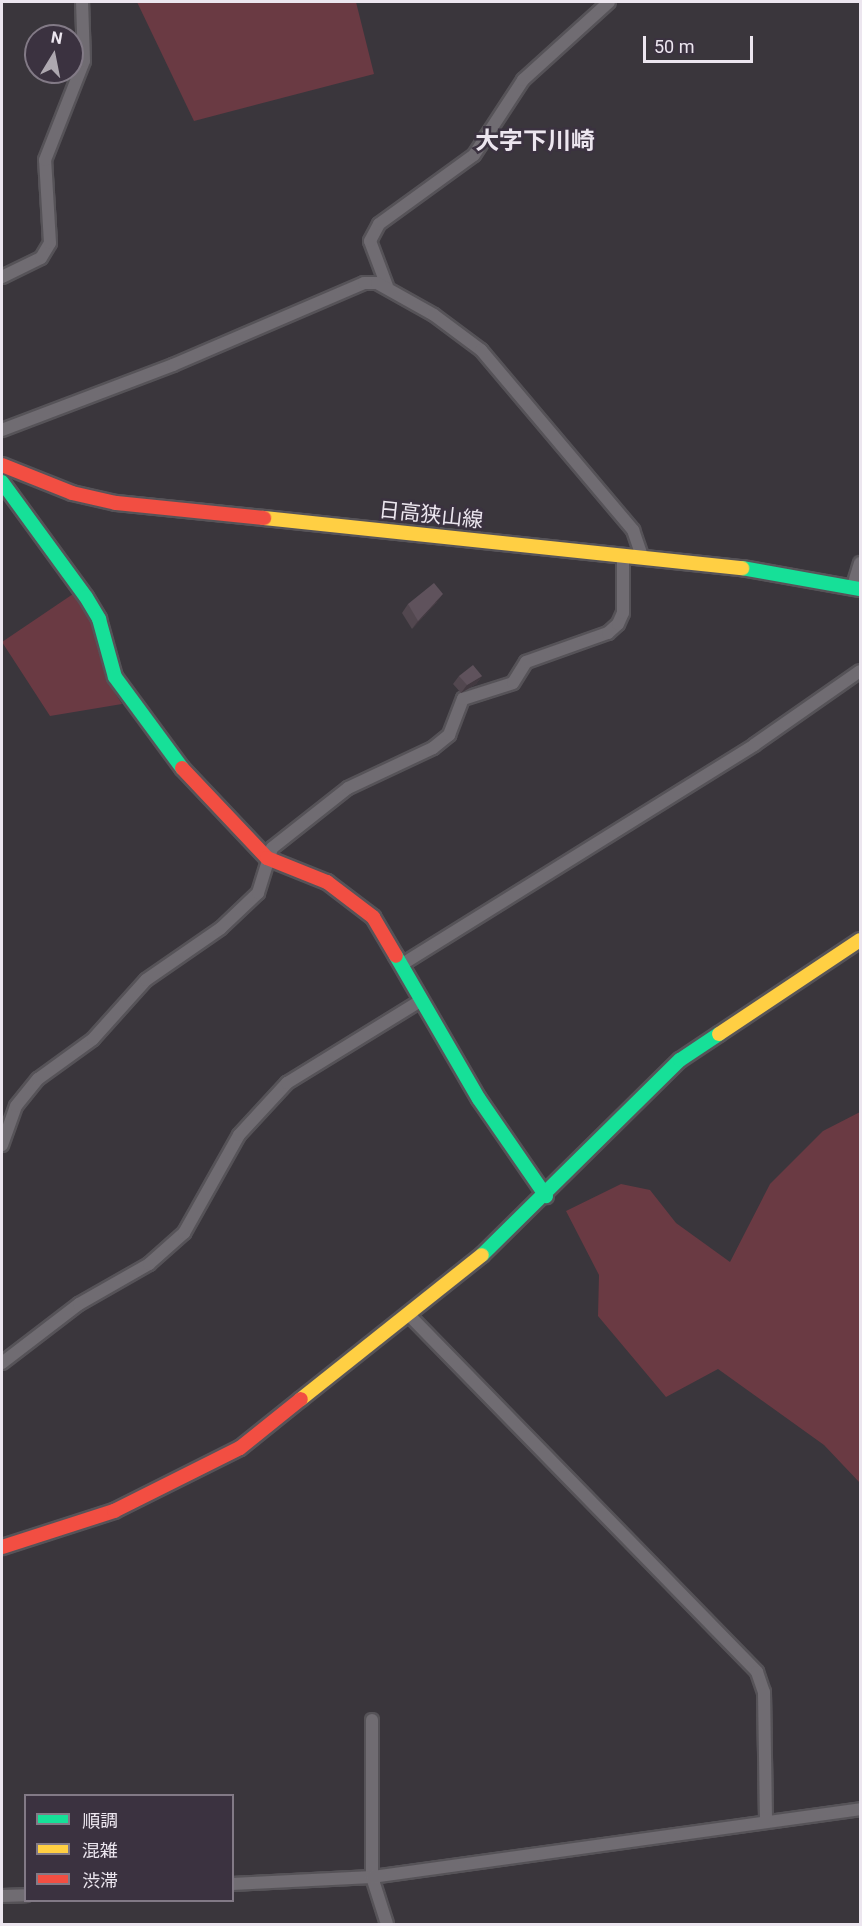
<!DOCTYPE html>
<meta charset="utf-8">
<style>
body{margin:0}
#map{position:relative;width:862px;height:1926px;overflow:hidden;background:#3a363c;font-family:Roboto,"Noto Sans JP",sans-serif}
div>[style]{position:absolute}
.green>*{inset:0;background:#6a3a43}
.roads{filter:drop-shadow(2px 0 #565358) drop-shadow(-2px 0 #565358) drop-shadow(0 2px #565358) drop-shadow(0 -2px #565358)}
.street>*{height:12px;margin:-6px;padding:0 6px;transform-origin:6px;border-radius:6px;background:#706c72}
.fast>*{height:14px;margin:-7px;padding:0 7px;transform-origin:7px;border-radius:7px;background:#16e098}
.slow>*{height:14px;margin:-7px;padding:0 7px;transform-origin:7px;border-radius:7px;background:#ffcf43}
.jam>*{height:14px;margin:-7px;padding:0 7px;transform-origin:7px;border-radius:7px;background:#f24e42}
.wall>*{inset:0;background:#52474f}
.shaded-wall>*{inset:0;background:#423940}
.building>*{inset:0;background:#5f525c}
span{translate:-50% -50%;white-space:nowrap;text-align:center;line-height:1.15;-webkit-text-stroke:5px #3b3240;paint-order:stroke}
.street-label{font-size:21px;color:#ece6ef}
.quarter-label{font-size:24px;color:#ece6ef;font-weight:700}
.frame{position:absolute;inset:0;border:3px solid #ece6ef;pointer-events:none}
.legend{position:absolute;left:24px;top:1794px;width:210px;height:108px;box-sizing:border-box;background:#3b3240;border:2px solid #827a86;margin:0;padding:8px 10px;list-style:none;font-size:18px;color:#ece6ef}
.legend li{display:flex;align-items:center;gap:12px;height:30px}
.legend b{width:30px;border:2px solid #827a86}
.north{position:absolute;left:24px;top:24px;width:60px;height:60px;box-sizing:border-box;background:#3b3240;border:2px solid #827a86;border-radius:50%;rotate:10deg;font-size:16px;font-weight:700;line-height:24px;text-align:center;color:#ece6ef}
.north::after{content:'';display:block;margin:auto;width:21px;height:27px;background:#aea8b0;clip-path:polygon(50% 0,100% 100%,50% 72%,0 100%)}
.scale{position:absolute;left:643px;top:36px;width:110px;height:27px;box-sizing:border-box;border:3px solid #ece6ef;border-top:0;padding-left:8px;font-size:18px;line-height:21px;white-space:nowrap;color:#ece6ef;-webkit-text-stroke:4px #3b3240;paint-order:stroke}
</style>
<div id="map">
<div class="green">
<i style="clip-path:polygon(137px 2px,356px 2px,374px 74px,194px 121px)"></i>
<i style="clip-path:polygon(76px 592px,93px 626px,108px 682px,122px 704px,50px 716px,2px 642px)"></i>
<i style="clip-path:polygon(860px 1112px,860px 1483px,824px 1445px,718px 1369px,666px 1397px,598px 1316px,599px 1275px,566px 1211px,621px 1184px,650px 1190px,676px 1223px,730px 1262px,770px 1184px,823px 1131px)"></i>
</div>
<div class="roads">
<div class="street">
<i style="left:2px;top:277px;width:43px;rotate:-26deg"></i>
<i style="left:41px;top:258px;width:17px;rotate:-59deg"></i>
<i style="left:50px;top:243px;width:83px;rotate:-93.4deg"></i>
<i style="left:45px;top:160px;width:106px;rotate:-68.5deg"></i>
<i style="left:84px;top:61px;width:59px;rotate:-91.9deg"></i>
<i style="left:387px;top:286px;width:48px;rotate:-110.7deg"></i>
<i style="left:370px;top:241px;width:19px;rotate:-62deg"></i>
<i style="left:379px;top:224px;width:117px;rotate:-36deg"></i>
<i style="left:474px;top:155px;width:90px;rotate:-56.8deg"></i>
<i style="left:523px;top:80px;width:116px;rotate:-42.2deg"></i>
<i style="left:2px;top:430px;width:183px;rotate:-20.8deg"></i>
<i style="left:173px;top:365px;width:208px;rotate:-23.2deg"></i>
<i style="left:364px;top:283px;width:13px"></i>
<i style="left:377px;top:283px;width:65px;rotate:29.3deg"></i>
<i style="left:434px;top:315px;width:59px;rotate:36.7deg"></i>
<i style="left:481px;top:350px;width:236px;rotate:49.8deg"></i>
<i style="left:633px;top:530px;width:28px;rotate:71deg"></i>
<i style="left:853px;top:586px;width:24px;rotate:-73deg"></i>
<i style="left:401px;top:965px;width:416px;rotate:-31.9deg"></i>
<i style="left:754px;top:745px;width:129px;rotate:-34.9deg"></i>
<i style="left:2px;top:1145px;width:41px;rotate:-70.3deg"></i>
<i style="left:16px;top:1106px;width:35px;rotate:-51deg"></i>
<i style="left:38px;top:1079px;width:68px;rotate:-36deg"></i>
<i style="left:93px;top:1039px;width:79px;rotate:-48.1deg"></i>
<i style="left:146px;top:980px;width:91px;rotate:-34.7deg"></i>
<i style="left:221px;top:928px;width:51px;rotate:-43.4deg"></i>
<i style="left:258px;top:893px;width:47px;rotate:-72.7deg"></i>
<i style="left:272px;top:848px;width:97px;rotate:-38.3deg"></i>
<i style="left:348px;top:788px;width:94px;rotate:-25.2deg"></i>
<i style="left:433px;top:748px;width:21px;rotate:-39deg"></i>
<i style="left:449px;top:735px;width:39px;rotate:-69deg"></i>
<i style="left:463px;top:699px;width:52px;rotate:-17.7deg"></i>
<i style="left:513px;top:683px;width:25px;rotate:-58deg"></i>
<i style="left:526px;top:662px;width:87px;rotate:-19.5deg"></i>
<i style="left:608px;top:633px;width:13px;rotate:-42deg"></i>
<i style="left:618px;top:624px;width:12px;rotate:-66deg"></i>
<i style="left:623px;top:613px;width:58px;rotate:-90deg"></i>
<i style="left:408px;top:1314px;width:500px;rotate:45.7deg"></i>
<i style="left:757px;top:1672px;width:21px;rotate:71deg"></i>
<i style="left:764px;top:1692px;width:130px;rotate:89.1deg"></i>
<i style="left:2px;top:1363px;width:97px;rotate:-37.5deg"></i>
<i style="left:79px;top:1304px;width:81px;rotate:-29.7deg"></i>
<i style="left:149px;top:1264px;width:47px;rotate:-41.5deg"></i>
<i style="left:184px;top:1233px;width:112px;rotate:-60.7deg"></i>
<i style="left:239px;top:1135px;width:71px;rotate:-47.3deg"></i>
<i style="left:287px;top:1083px;width:158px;rotate:-31.6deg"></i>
<i style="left:372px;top:1720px;width:157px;rotate:90deg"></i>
<i style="left:372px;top:1877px;width:49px;rotate:72.3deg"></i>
<i style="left:232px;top:1884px;width:140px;rotate:-2.9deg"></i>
<i style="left:372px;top:1877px;width:493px;rotate:-7.9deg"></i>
<i style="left:2px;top:1896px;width:24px;rotate:-2deg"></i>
</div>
<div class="fast">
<i style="left:2px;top:482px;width:142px;rotate:53.9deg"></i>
<i style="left:86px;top:597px;width:26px;rotate:59deg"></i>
<i style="left:99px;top:619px;width:60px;rotate:74.6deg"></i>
<i style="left:115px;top:677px;width:113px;rotate:53.6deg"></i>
<i style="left:742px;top:568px;width:120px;rotate:10.1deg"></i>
<i style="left:396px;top:956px;width:165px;rotate:59.9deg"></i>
<i style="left:479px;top:1099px;width:118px;rotate:55.4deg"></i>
<i style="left:482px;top:1255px;width:278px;rotate:-44.6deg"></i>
<i style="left:680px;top:1060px;width:47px;rotate:-33.7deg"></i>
</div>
<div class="slow">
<i style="left:264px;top:518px;width:481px;rotate:6deg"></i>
<i style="left:719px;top:1034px;width:169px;rotate:-33.7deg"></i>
<i style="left:301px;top:1399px;width:231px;rotate:-38.5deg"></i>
</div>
<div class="jam">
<i style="left:2px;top:465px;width:75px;rotate:21.8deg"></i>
<i style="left:72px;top:493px;width:45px;rotate:12.8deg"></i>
<i style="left:116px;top:503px;width:149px;rotate:5.8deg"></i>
<i style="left:182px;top:768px;width:124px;rotate:46.6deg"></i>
<i style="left:267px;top:858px;width:65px;rotate:21.8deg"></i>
<i style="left:327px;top:882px;width:58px;rotate:37.3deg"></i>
<i style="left:373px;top:917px;width:45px;rotate:59.5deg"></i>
<i style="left:2px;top:1547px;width:118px;rotate:-17.8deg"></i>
<i style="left:114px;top:1511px;width:141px;rotate:-26.6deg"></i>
<i style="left:240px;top:1448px;width:78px;rotate:-38.8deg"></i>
</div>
</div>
<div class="wall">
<i style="clip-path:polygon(437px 602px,412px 629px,402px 613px,408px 604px)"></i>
<i style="clip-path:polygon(459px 676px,482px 676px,476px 684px,461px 693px,453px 684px)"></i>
</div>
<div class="shaded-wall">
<i style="clip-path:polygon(443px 594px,437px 602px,412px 629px,418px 621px)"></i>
<i style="clip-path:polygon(482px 676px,476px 684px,461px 693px,467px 685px)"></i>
</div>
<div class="building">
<i style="clip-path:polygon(434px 583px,443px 594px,418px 621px,408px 604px)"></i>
<i style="clip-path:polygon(473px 665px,482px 676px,467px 685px,459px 676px)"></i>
</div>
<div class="street-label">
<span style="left:431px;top:515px;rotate:6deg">日高狭山線</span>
</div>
<div class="quarter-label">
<span style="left:535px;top:142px">大字下川崎</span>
</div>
<div class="frame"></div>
<ul class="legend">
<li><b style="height:8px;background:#16e098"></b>順調</li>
<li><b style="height:8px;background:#ffcf43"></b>混雑</li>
<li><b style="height:8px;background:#f24e42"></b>渋滞</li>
</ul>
<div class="north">N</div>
<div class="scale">50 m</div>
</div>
